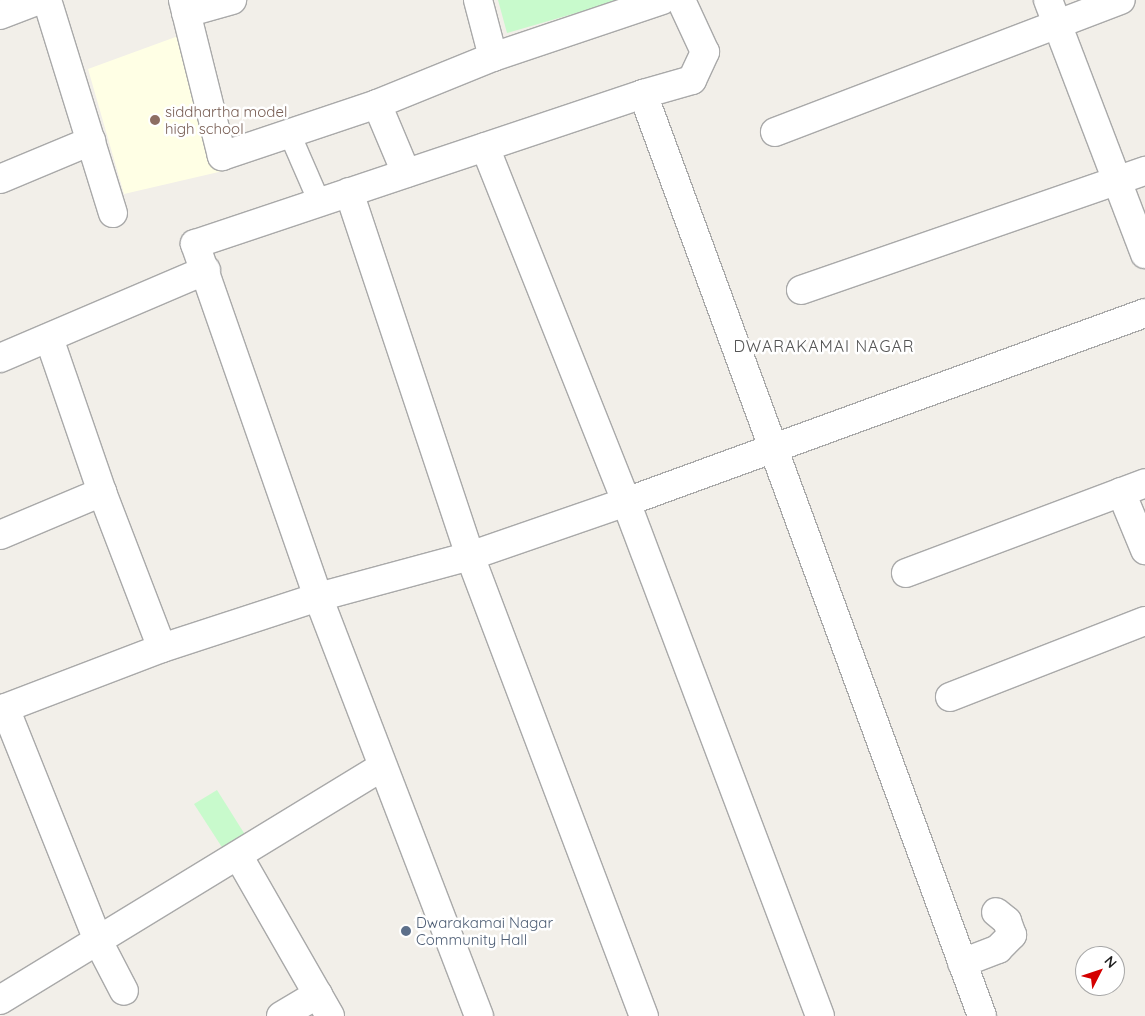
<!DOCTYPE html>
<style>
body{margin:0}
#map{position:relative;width:1145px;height:1016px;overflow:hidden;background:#f2efe9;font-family:Quicksand,sans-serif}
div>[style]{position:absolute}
.education>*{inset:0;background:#ffffe5}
.park>*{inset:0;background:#c8facc}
.roads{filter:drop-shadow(1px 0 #a9a9a9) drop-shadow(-1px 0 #a9a9a9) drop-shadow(0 1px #a9a9a9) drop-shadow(0 -1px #a9a9a9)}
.pedestrian>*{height:21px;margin:-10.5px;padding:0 10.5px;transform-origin:10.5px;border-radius:10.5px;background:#fff}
.minor>*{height:28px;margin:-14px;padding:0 14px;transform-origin:14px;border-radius:14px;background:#fff}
.dots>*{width:14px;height:14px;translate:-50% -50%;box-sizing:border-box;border:2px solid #fff;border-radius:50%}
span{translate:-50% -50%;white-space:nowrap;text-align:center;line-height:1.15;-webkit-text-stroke:5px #fff;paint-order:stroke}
.education-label{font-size:15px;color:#785e54}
.left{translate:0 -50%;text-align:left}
.service-label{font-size:15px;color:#4e5e75}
.neighbourhood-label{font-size:16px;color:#555;letter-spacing:1px}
.north{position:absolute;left:1075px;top:946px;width:50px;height:50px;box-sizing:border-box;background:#fff;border:1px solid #a7a7a7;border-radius:50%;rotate:49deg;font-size:14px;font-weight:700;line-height:20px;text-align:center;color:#222}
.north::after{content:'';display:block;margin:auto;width:18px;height:22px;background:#d40000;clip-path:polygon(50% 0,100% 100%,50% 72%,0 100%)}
</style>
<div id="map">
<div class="education">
<i style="clip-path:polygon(181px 35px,223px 171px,124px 194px,88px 69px)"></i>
</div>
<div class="park">
<i style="clip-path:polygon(498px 0,621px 0,507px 33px)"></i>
<i style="clip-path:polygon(217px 790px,249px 841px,227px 855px,194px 804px)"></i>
</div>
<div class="roads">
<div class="pedestrian">
<i style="left:289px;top:133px;width:75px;rotate:66.5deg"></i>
</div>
<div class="minor">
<i style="left:47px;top:0;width:223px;rotate:72.8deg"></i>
<i style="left:183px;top:0;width:161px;rotate:76deg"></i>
<i style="left:222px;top:156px;width:163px;rotate:-18.5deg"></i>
<i style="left:377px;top:104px;width:125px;rotate:-22.1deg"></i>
<i style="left:493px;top:57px;width:178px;rotate:-18.6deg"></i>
<i style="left:478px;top:0;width:59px;rotate:75.3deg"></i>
<i style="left:1048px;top:0;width:272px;rotate:69.1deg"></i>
<i style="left:186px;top:13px;width:48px;rotate:-15.8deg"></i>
<i style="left:0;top:15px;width:42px;rotate:-21deg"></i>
<i style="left:643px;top:94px;width:51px;rotate:-15.9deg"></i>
<i style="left:692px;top:80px;width:31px;rotate:-65deg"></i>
<i style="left:705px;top:52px;width:57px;rotate:-114.8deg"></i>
<i style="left:377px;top:104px;width:75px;rotate:67.2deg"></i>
<i style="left:775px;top:132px;width:370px;rotate:-20.9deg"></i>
<i style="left:485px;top:147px;width:382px;rotate:68.3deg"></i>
<i style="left:626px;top:502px;width:549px;rotate:69.32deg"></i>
<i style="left:0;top:179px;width:99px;rotate:-22.7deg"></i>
<i style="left:349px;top:192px;width:384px;rotate:71.6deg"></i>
<i style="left:470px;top:556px;width:492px;rotate:69.3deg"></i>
<i style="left:801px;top:290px;width:364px;rotate:-19.1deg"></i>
<i style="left:49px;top:338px;width:163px;rotate:71deg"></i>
<i style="left:102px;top:492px;width:167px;rotate:69deg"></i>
<i style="left:0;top:358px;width:224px;rotate:-23.1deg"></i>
<i style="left:1121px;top:492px;width:63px;rotate:67.5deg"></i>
<i style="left:0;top:535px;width:111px;rotate:-22.9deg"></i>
<i style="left:906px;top:573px;width:255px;rotate:-20.6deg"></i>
<i style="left:950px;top:697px;width:209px;rotate:-21.3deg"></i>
<i style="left:5px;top:708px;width:251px;rotate:68.2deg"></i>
<i style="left:98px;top:941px;width:56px;rotate:62.5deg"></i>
<i style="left:0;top:710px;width:173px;rotate:-20.9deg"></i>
<i style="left:162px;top:648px;width:164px;rotate:-18.1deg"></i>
<i style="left:318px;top:597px;width:157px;rotate:-15.1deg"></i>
<i style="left:470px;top:556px;width:165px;rotate:-19.1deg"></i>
<i style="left:626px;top:502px;width:552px;rotate:-20.01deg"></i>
<i style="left:239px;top:857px;width:183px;rotate:60.2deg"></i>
<i style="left:962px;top:963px;width:39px;rotate:-21deg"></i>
<i style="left:998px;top:949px;width:20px;rotate:-45deg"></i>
<i style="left:1012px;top:935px;width:15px;rotate:-110deg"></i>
<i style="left:1007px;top:921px;width:14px;rotate:-141deg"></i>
<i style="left:0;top:1000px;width:447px;rotate:-31.4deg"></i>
<i style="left:281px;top:1016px;width:43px;rotate:-30.7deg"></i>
<i style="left:479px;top:1016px;width:449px;rotate:-111deg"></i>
<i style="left:318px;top:597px;width:374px;rotate:-109.2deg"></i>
<i style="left:195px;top:244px;width:472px;rotate:-18.5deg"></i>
<i style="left:643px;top:94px;width:982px;rotate:69.81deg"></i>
</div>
</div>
<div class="dots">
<i style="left:155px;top:120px;background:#8d6e63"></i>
<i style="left:406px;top:931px;background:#5c6f8a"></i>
</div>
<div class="education-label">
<span class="left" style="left:165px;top:120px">siddhartha model<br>high school</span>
</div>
<div class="service-label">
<span class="left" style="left:416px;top:931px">Dwarakamai Nagar<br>Community Hall</span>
</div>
<div class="neighbourhood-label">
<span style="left:824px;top:346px">DWARAKAMAI NAGAR</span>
</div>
<div class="north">N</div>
</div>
